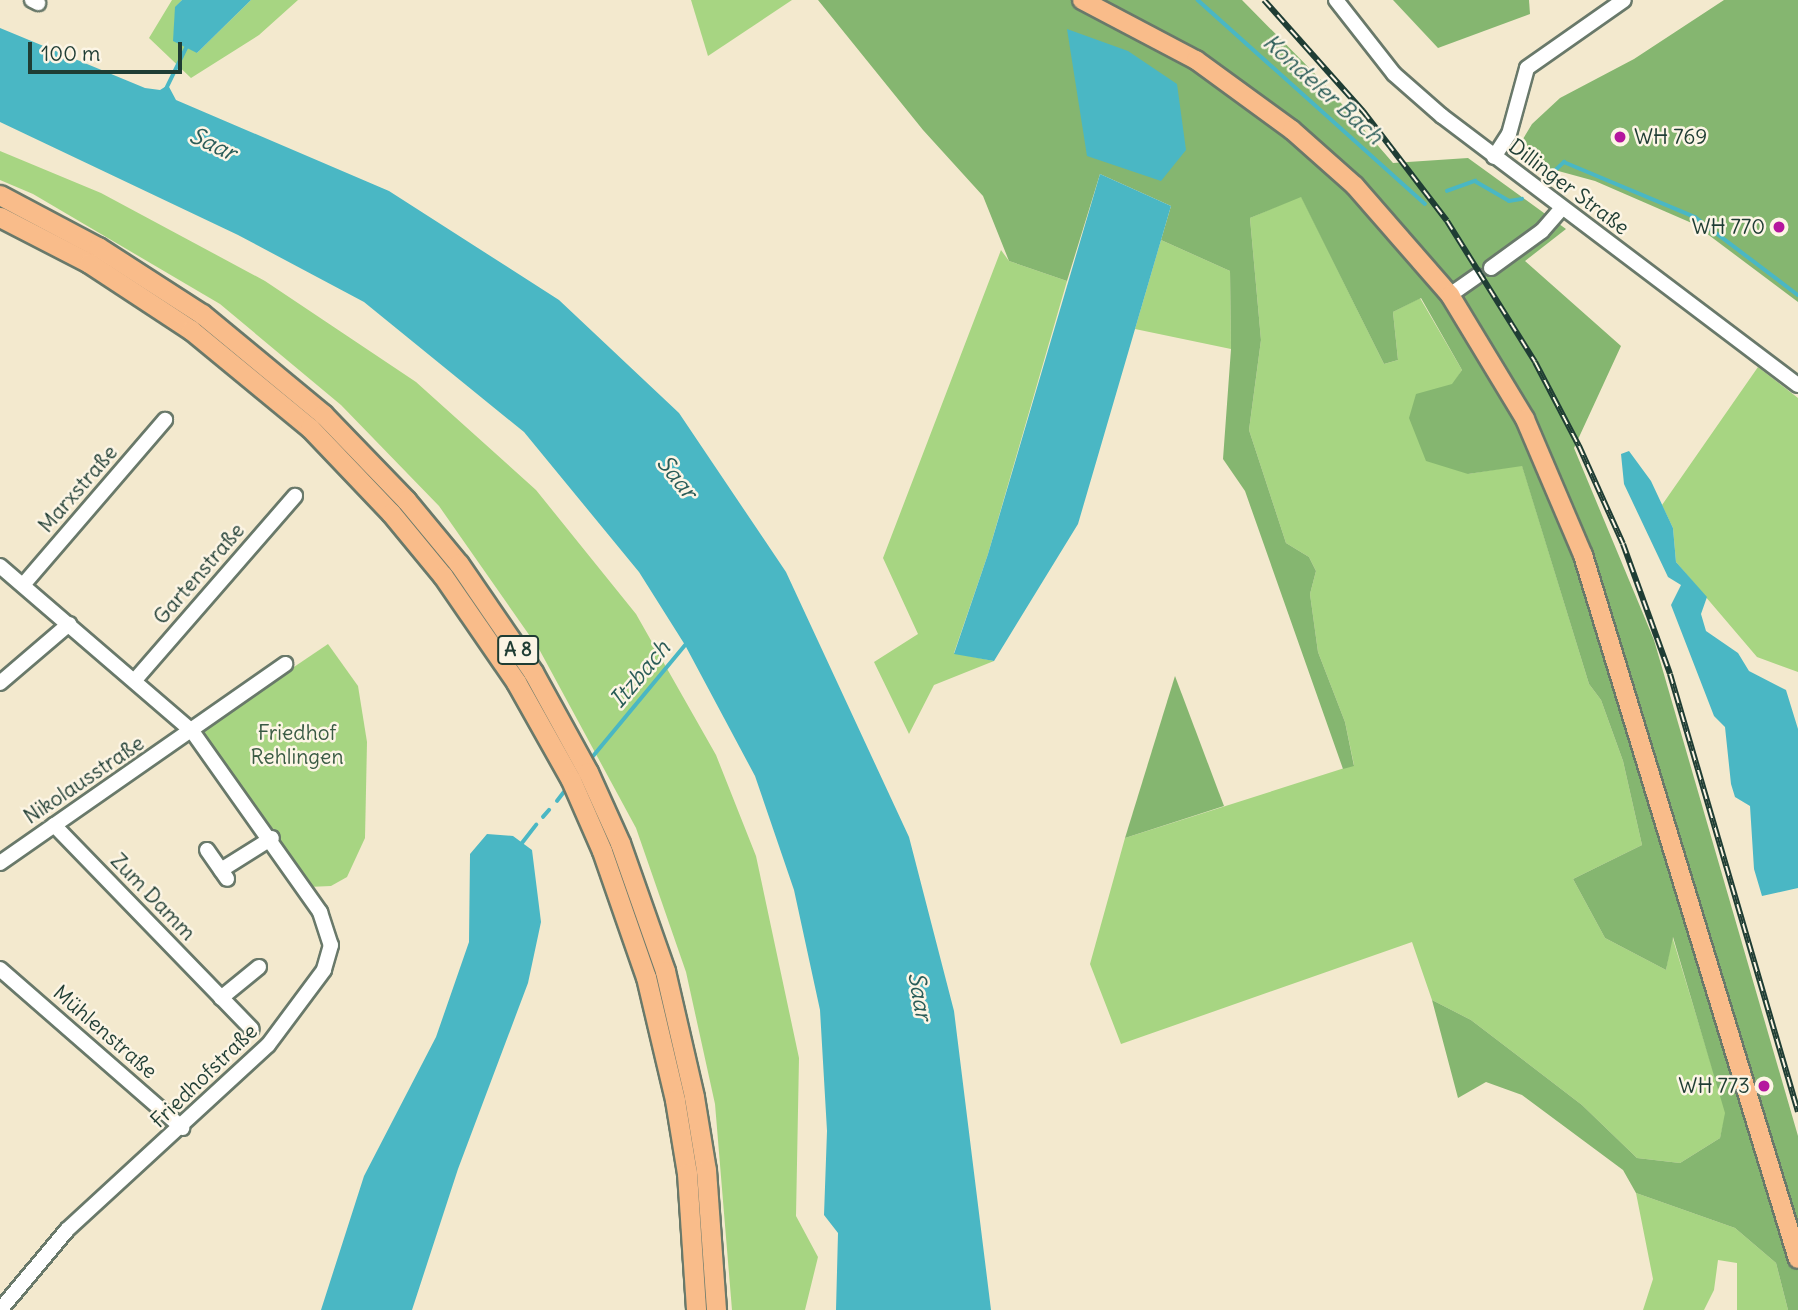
<!DOCTYPE html>
<meta charset="utf-8">
<style>
body{margin:0}
#map{position:relative;width:1798px;height:1310px;overflow:hidden;background:#f3e9ce;font-family:Delius,sans-serif}
div>[style]{position:absolute}
.green>*{inset:0;background:#a7d582}
.forest>*{inset:0;background:#85b670}
.water>*{inset:0;background:#4ab7c4}
.stream>*{height:3.5px;margin:-1.75px;padding:0 1.75px;transform-origin:1.75px;border-radius:1.75px;background:#4ab7c4}
.roads{filter:drop-shadow(2px 0 #69796a) drop-shadow(-2px 0 #69796a) drop-shadow(0 2px #69796a) drop-shadow(0 -2px #69796a)}
.minor>*{height:14px;margin:-7px;padding:0 7px;transform-origin:7px;border-radius:7px;background:#fff}
.major>*{height:18px;margin:-9px;padding:0 9px;transform-origin:9px;border-radius:9px;background:#f9bc8a}
.highway>*{height:19px;margin:-9.5px;padding:0 9.5px;transform-origin:9.5px;border-radius:9.5px;background:#f9bc8a}
.rail>*{height:6px;margin-top:-3px;transform-origin:0;background:repeating-linear-gradient(90deg,#fcf5e5 0 10px,#1f3d34 0 20px);box-sizing:border-box;border-block:2px solid #1f3d34}
.dots>*{width:19px;height:19px;translate:-50% -50%;box-sizing:border-box;border:4px solid #fcf5e5;border-radius:50%}
span{translate:-50% -50%;white-space:nowrap;text-align:center;line-height:1.15;-webkit-text-stroke:5px #fcf5e5;paint-order:stroke}
.shield-label span{padding:2px 5px;background:#fcf5e5;border:2px solid;border-radius:5px;-webkit-text-stroke-width:0}
.shield-label{font-size:19px;color:#1f3d34;font-weight:700}
.poi-label{font-size:21px;color:#1f3d34}
.left{translate:0 -50%;text-align:left}
.right{translate:-100% -50%;text-align:right}
.street-label{font-size:21px;color:#1f3d34}
.park-label{font-size:21px;color:#3a5b44}
.water-label{font-size:23px;color:#2a5c58;font-style:italic}
.scale{position:absolute;left:28px;top:42px;width:154px;height:32px;box-sizing:border-box;border:4px solid #1f3d34;border-top:0;padding-left:9px;font-size:21px;line-height:24px;white-space:nowrap;color:#1f3d34;-webkit-text-stroke:5px #fcf5e5;paint-order:stroke}
</style>
<div id="map">
<div class="green">
<i style="clip-path:polygon(172px 0,182px 0,175px 8px,197px 53px,251px 0,298px 0,259px 35px,191px 78px,149px 38px)"></i>
<i style="clip-path:polygon(691px 0,792px 0,708px 56px)"></i>
<i style="clip-path:polygon(0 151px,101px 193px,265px 281px,416px 382px,536px 490px,636px 614px,716px 755px,756px 856px,799px 1058px,796px 1216px,818px 1257px,805px 1310px,732px 1310px,715px 1104px,686px 972px,636px 828px,539px 649px,439px 506px,341px 405px,220px 304px,33px 194px,0 180px)"></i>
<i style="clip-path:polygon(1301px 196px,1384px 364px,1398px 360px,1393px 312px,1420px 298px,1462px 370px,1453px 384px,1468px 474px,1522px 465px,1589px 684px,1601px 700px,1623px 761px,1642px 845px,1573px 879px,1605px 938px,1666px 970px,1672px 936px,1726px 1113px,1720px 1138px,1680px 1163px,1637px 1158px,1582px 1105px,1471px 1020px,1432px 1000px,1412px 942px,1121px 1044px,1090px 964px,1125px 838px,1354px 765px,1345px 722px,1318px 652px,1310px 594px,1316px 571px,1309px 557px,1286px 543px,1249px 430px,1261px 340px,1250px 218px)"></i>
<i style="clip-path:polygon(1161px 240px,1230px 271px,1231px 349px,1135px 329px)"></i>
<i style="clip-path:polygon(1001px 250px,1009px 261px,1067px 281px,988px 554px,954px 653px,994px 661px,934px 685px,909px 734px,874px 662px,918px 634px,883px 558px)"></i>
<i style="clip-path:polygon(1758px 367px,1798px 398px,1798px 672px,1757px 657px,1676px 562px,1673px 528px,1662px 505px)"></i>
<i style="clip-path:polygon(328px 644px,358px 686px,367px 742px,365px 838px,347px 877px,331px 886px,308px 887px,202px 729px)"></i>
<i style="clip-path:polygon(1636px 1193px,1735px 1228px,1776px 1263px,1788px 1310px,1737px 1310px,1737px 1263px,1718px 1260px,1714px 1290px,1704px 1310px,1643px 1310px,1653px 1279px)"></i>
</div>
<div class="forest">
<i style="clip-path:polygon(818px 0,1242px 0,1321px 80px,1393px 163px,1468px 158px,1566px 229px,1525px 261px,1621px 346px,1574px 448px,1654px 640px,1798px 1136px,1798px 1310px,1788px 1310px,1776px 1263px,1735px 1228px,1636px 1193px,1623px 1170px,1522px 1095px,1486px 1082px,1458px 1098px,1432px 1000px,1471px 1020px,1582px 1105px,1637px 1158px,1680px 1163px,1720px 1138px,1725px 1113px,1673px 937px,1666px 970px,1605px 938px,1573px 879px,1642px 845px,1623px 761px,1601px 700px,1589px 684px,1522px 466px,1468px 474px,1426px 461px,1409px 418px,1416px 394px,1452px 384px,1462px 370px,1421px 298px,1393px 312px,1398px 360px,1384px 364px,1301px 197px,1250px 218px,1261px 340px,1249px 430px,1286px 543px,1309px 557px,1316px 571px,1310px 594px,1318px 652px,1345px 722px,1354px 766px,1343px 769px,1245px 491px,1223px 459px,1231px 349px,1230px 271px,1161px 240px,1171px 206px,1100px 174px,1067px 281px,1009px 261px,983px 196px,923px 130px)"></i>
<i style="clip-path:polygon(1393px 0,1529px 0,1530px 14px,1438px 48px)"></i>
<i style="clip-path:polygon(1724px 0,1798px 0,1798px 302px,1694px 224px,1595px 181px,1540px 166px,1520px 144px,1532px 124px,1560px 98px,1634px 59px)"></i>
<i style="clip-path:polygon(1175px 676px,1224px 806px,1125px 838px)"></i>
</div>
<div class="water">
<i style="clip-path:polygon(182px 0,251px 0,197px 53px,173px 41px,175px 7px)"></i>
<i style="clip-path:polygon(0 28px,145px 88px,160px 90px,168px 85px,176px 100px,389px 191px,559px 300px,679px 413px,786px 572px,909px 837px,954px 1011px,991px 1310px,836px 1310px,838px 1233px,824px 1215px,827px 1131px,820px 1010px,794px 890px,755px 776px,685px 645px,639px 572px,524px 432px,364px 302px,238px 235px,0 122px)"></i>
<i style="clip-path:polygon(1067px 29px,1128px 51px,1177px 84px,1186px 150px,1161px 181px,1087px 156px)"></i>
<i style="clip-path:polygon(1100px 174px,1171px 206px,1078px 524px,994px 661px,954px 654px,988px 554px)"></i>
<i style="clip-path:polygon(1629px 451px,1651px 481px,1673px 528px,1676px 562px,1707px 597px,1701px 614px,1706px 631px,1738px 653px,1749px 671px,1786px 690px,1798px 729px,1798px 888px,1762px 896px,1754px 869px,1750px 806px,1735px 797px,1731px 784px,1725px 727px,1714px 716px,1671px 605px,1681px 585px,1668px 577px,1624px 484px,1621px 454px)"></i>
<i style="clip-path:polygon(487px 834px,513px 836px,532px 850px,541px 922px,528px 983px,458px 1169px,412px 1310px,321px 1310px,364px 1176px,436px 1037px,469px 942px,470px 854px)"></i>
</div>
<div class="stream">
<i style="left:1198px;top:0;width:305px;rotate:41.9deg"></i>
<i style="left:166px;top:89px;width:48px;rotate:-64deg"></i>
<i style="left:1548px;top:177px;width:22px;rotate:-43deg"></i>
<i style="left:1564px;top:162px;width:142px;rotate:22.8deg"></i>
<i style="left:1695px;top:217px;width:129px;rotate:37.1deg"></i>
<i style="left:1447px;top:191px;width:30px;rotate:-20deg"></i>
<i style="left:1475px;top:181px;width:39px;rotate:30deg"></i>
<i style="left:1509px;top:201px;width:13px;rotate:-9deg"></i>
<i style="left:589px;top:761px;width:153px;rotate:-50.3deg"></i>
<i style="left:557px;top:801px;width:11px;rotate:-52deg"></i>
<i style="left:543px;top:817px;width:9px;rotate:-49deg"></i>
<i style="left:522px;top:843px;width:23px;rotate:-52deg"></i>
</div>
<div class="roads">
<div class="minor">
<i style="left:32px;top:0;width:7px;rotate:27deg"></i>
<i style="left:1336px;top:0;width:94px;rotate:51.9deg"></i>
<i style="left:1394px;top:74px;width:64px;rotate:41.2deg"></i>
<i style="left:1442px;top:116px;width:446px;rotate:37.1deg"></i>
<i style="left:1494px;top:157px;width:27px;rotate:-57deg"></i>
<i style="left:1509px;top:134px;width:68px;rotate:-74.7deg"></i>
<i style="left:1527px;top:68px;width:118px;rotate:-35deg"></i>
<i style="left:1491px;top:268px;width:63px;rotate:-36deg"></i>
<i style="left:1542px;top:231px;width:30px;rotate:-49deg"></i>
<i style="left:1457px;top:290px;width:24px;rotate:-35deg"></i>
<i style="left:0;top:566px;width:253px;rotate:40.7deg"></i>
<i style="left:192px;top:731px;width:222px;rotate:54.7deg"></i>
<i style="left:320px;top:912px;width:35px;rotate:72deg"></i>
<i style="left:331px;top:945px;width:26px;rotate:106deg"></i>
<i style="left:324px;top:970px;width:94px;rotate:126.7deg"></i>
<i style="left:268px;top:1045px;width:273px;rotate:137.4deg"></i>
<i style="left:67px;top:1230px;width:104px;rotate:129.9deg"></i>
<i style="left:23px;top:585px;width:218px;rotate:-49.3deg"></i>
<i style="left:135px;top:680px;width:244px;rotate:-49deg"></i>
<i style="left:0;top:683px;width:91px;rotate:-40.5deg"></i>
<i style="left:54px;top:825px;width:284px;rotate:45.9deg"></i>
<i style="left:207px;top:850px;width:35px;rotate:55deg"></i>
<i style="left:0;top:863px;width:348px;rotate:-34.9deg"></i>
<i style="left:221px;top:870px;width:60px;rotate:-32.1deg"></i>
<i style="left:0;top:969px;width:242px;rotate:41.1deg"></i>
<i style="left:221px;top:998px;width:49px;rotate:-39.2deg"></i>
</div>
<div class="major">
<i style="left:1082px;top:0;width:129px;rotate:27.8deg"></i>
<i style="left:1196px;top:60px;width:119px;rotate:36.1deg"></i>
<i style="left:1292px;top:130px;width:84px;rotate:41.6deg"></i>
<i style="left:1355px;top:186px;width:145px;rotate:48.9deg"></i>
<i style="left:1450px;top:295px;width:145px;rotate:58.8deg"></i>
<i style="left:1525px;top:419px;width:148px;rotate:66.9deg"></i>
<i style="left:1583px;top:555px;width:736px;rotate:73.02deg"></i>
</div>
<div class="highway">
<i style="left:0;top:195px;width:111px;rotate:28deg"></i>
<i style="left:98px;top:247px;width:124px;rotate:32.8deg"></i>
<i style="left:202px;top:314px;width:157px;rotate:39.6deg"></i>
<i style="left:323px;top:414px;width:120px;rotate:46deg"></i>
<i style="left:406px;top:500px;width:83px;rotate:50.4deg"></i>
<i style="left:459px;top:564px;width:131px;rotate:55.6deg"></i>
<i style="left:533px;top:672px;width:114px;rotate:61.2deg"></i>
<i style="left:588px;top:772px;width:78px;rotate:65.7deg"></i>
<i style="left:620px;top:843px;width:136px;rotate:70.6deg"></i>
<i style="left:665px;top:971px;width:129px;rotate:77deg"></i>
<i style="left:694px;top:1097px;width:74px;rotate:80.7deg"></i>
<i style="left:706px;top:1170px;width:140px;rotate:85.9deg"></i>
<i style="left:0;top:217px;width:100px;rotate:27.3deg"></i>
<i style="left:89px;top:263px;width:122px;rotate:33.3deg"></i>
<i style="left:191px;top:330px;width:154px;rotate:39.5deg"></i>
<i style="left:310px;top:428px;width:117px;rotate:46.4deg"></i>
<i style="left:391px;top:513px;width:82px;rotate:50.5deg"></i>
<i style="left:443px;top:576px;width:129px;rotate:55.4deg"></i>
<i style="left:516px;top:682px;width:112px;rotate:60.7deg"></i>
<i style="left:571px;top:780px;width:77px;rotate:66.4deg"></i>
<i style="left:602px;top:851px;width:133px;rotate:70.8deg"></i>
<i style="left:646px;top:977px;width:126px;rotate:76.7deg"></i>
<i style="left:675px;top:1100px;width:74px;rotate:80.7deg"></i>
<i style="left:687px;top:1173px;width:137px;rotate:86.2deg"></i>
</div>
</div>
<div class="rail">
<i style="left:1264px;top:0;width:149px;rotate:48.3deg"></i>
<i style="left:1363px;top:111px;width:138px;rotate:52.6deg"></i>
<i style="left:1447px;top:221px;width:166px;rotate:58deg"></i>
<i style="left:1535px;top:362px;width:95px;rotate:62.4deg"></i>
<i style="left:1579px;top:446px;width:107px;rotate:65.8deg"></i>
<i style="left:1623px;top:544px;width:138px;rotate:70.1deg"></i>
<i style="left:1670px;top:674px;width:456px;rotate:73.7deg"></i>
</div>
<div class="dots">
<i style="left:1620px;top:137px;background:#b5179e"></i>
<i style="left:1779px;top:227px;background:#b5179e"></i>
<i style="left:1764px;top:1086px;background:#b5179e"></i>
</div>
<div class="shield-label">
<span style="left:518px;top:650px">A 8</span>
</div>
<div class="poi-label">
<span class="left" style="left:1634px;top:137px">WH 769</span>
<span class="right" style="left:1765px;top:227px">WH 770</span>
<span class="right" style="left:1750px;top:1086px">WH 773</span>
</div>
<div class="street-label">
<span style="left:1569px;top:187px;rotate:37deg">Dillinger Straße</span>
<span style="left:78px;top:489px;rotate:-49deg">Marxstraße</span>
<span style="left:199px;top:574px;rotate:-49deg">Gartenstraße</span>
<span style="left:84px;top:780px;rotate:-34deg">Nikolausstraße</span>
<span style="left:153px;top:897px;rotate:46deg">Zum Damm</span>
<span style="left:105px;top:1032px;rotate:41deg">Mühlenstraße</span>
<span style="left:204px;top:1076px;rotate:-44deg">Friedhofstraße</span>
</div>
<div class="park-label">
<span style="left:297px;top:745px">Friedhof<br>Rehlingen</span>
</div>
<div class="water-label">
<span style="left:1323px;top:89px;rotate:42deg">Kondeler Bach</span>
<span style="left:213px;top:144px;rotate:25deg">Saar</span>
<span style="left:677px;top:477px;rotate:51deg">Saar</span>
<span style="left:640px;top:674px;rotate:-50deg">Itzbach</span>
<span style="left:920px;top:996px;rotate:80deg">Saar</span>
</div>
<div class="scale">100 m</div>
</div>
